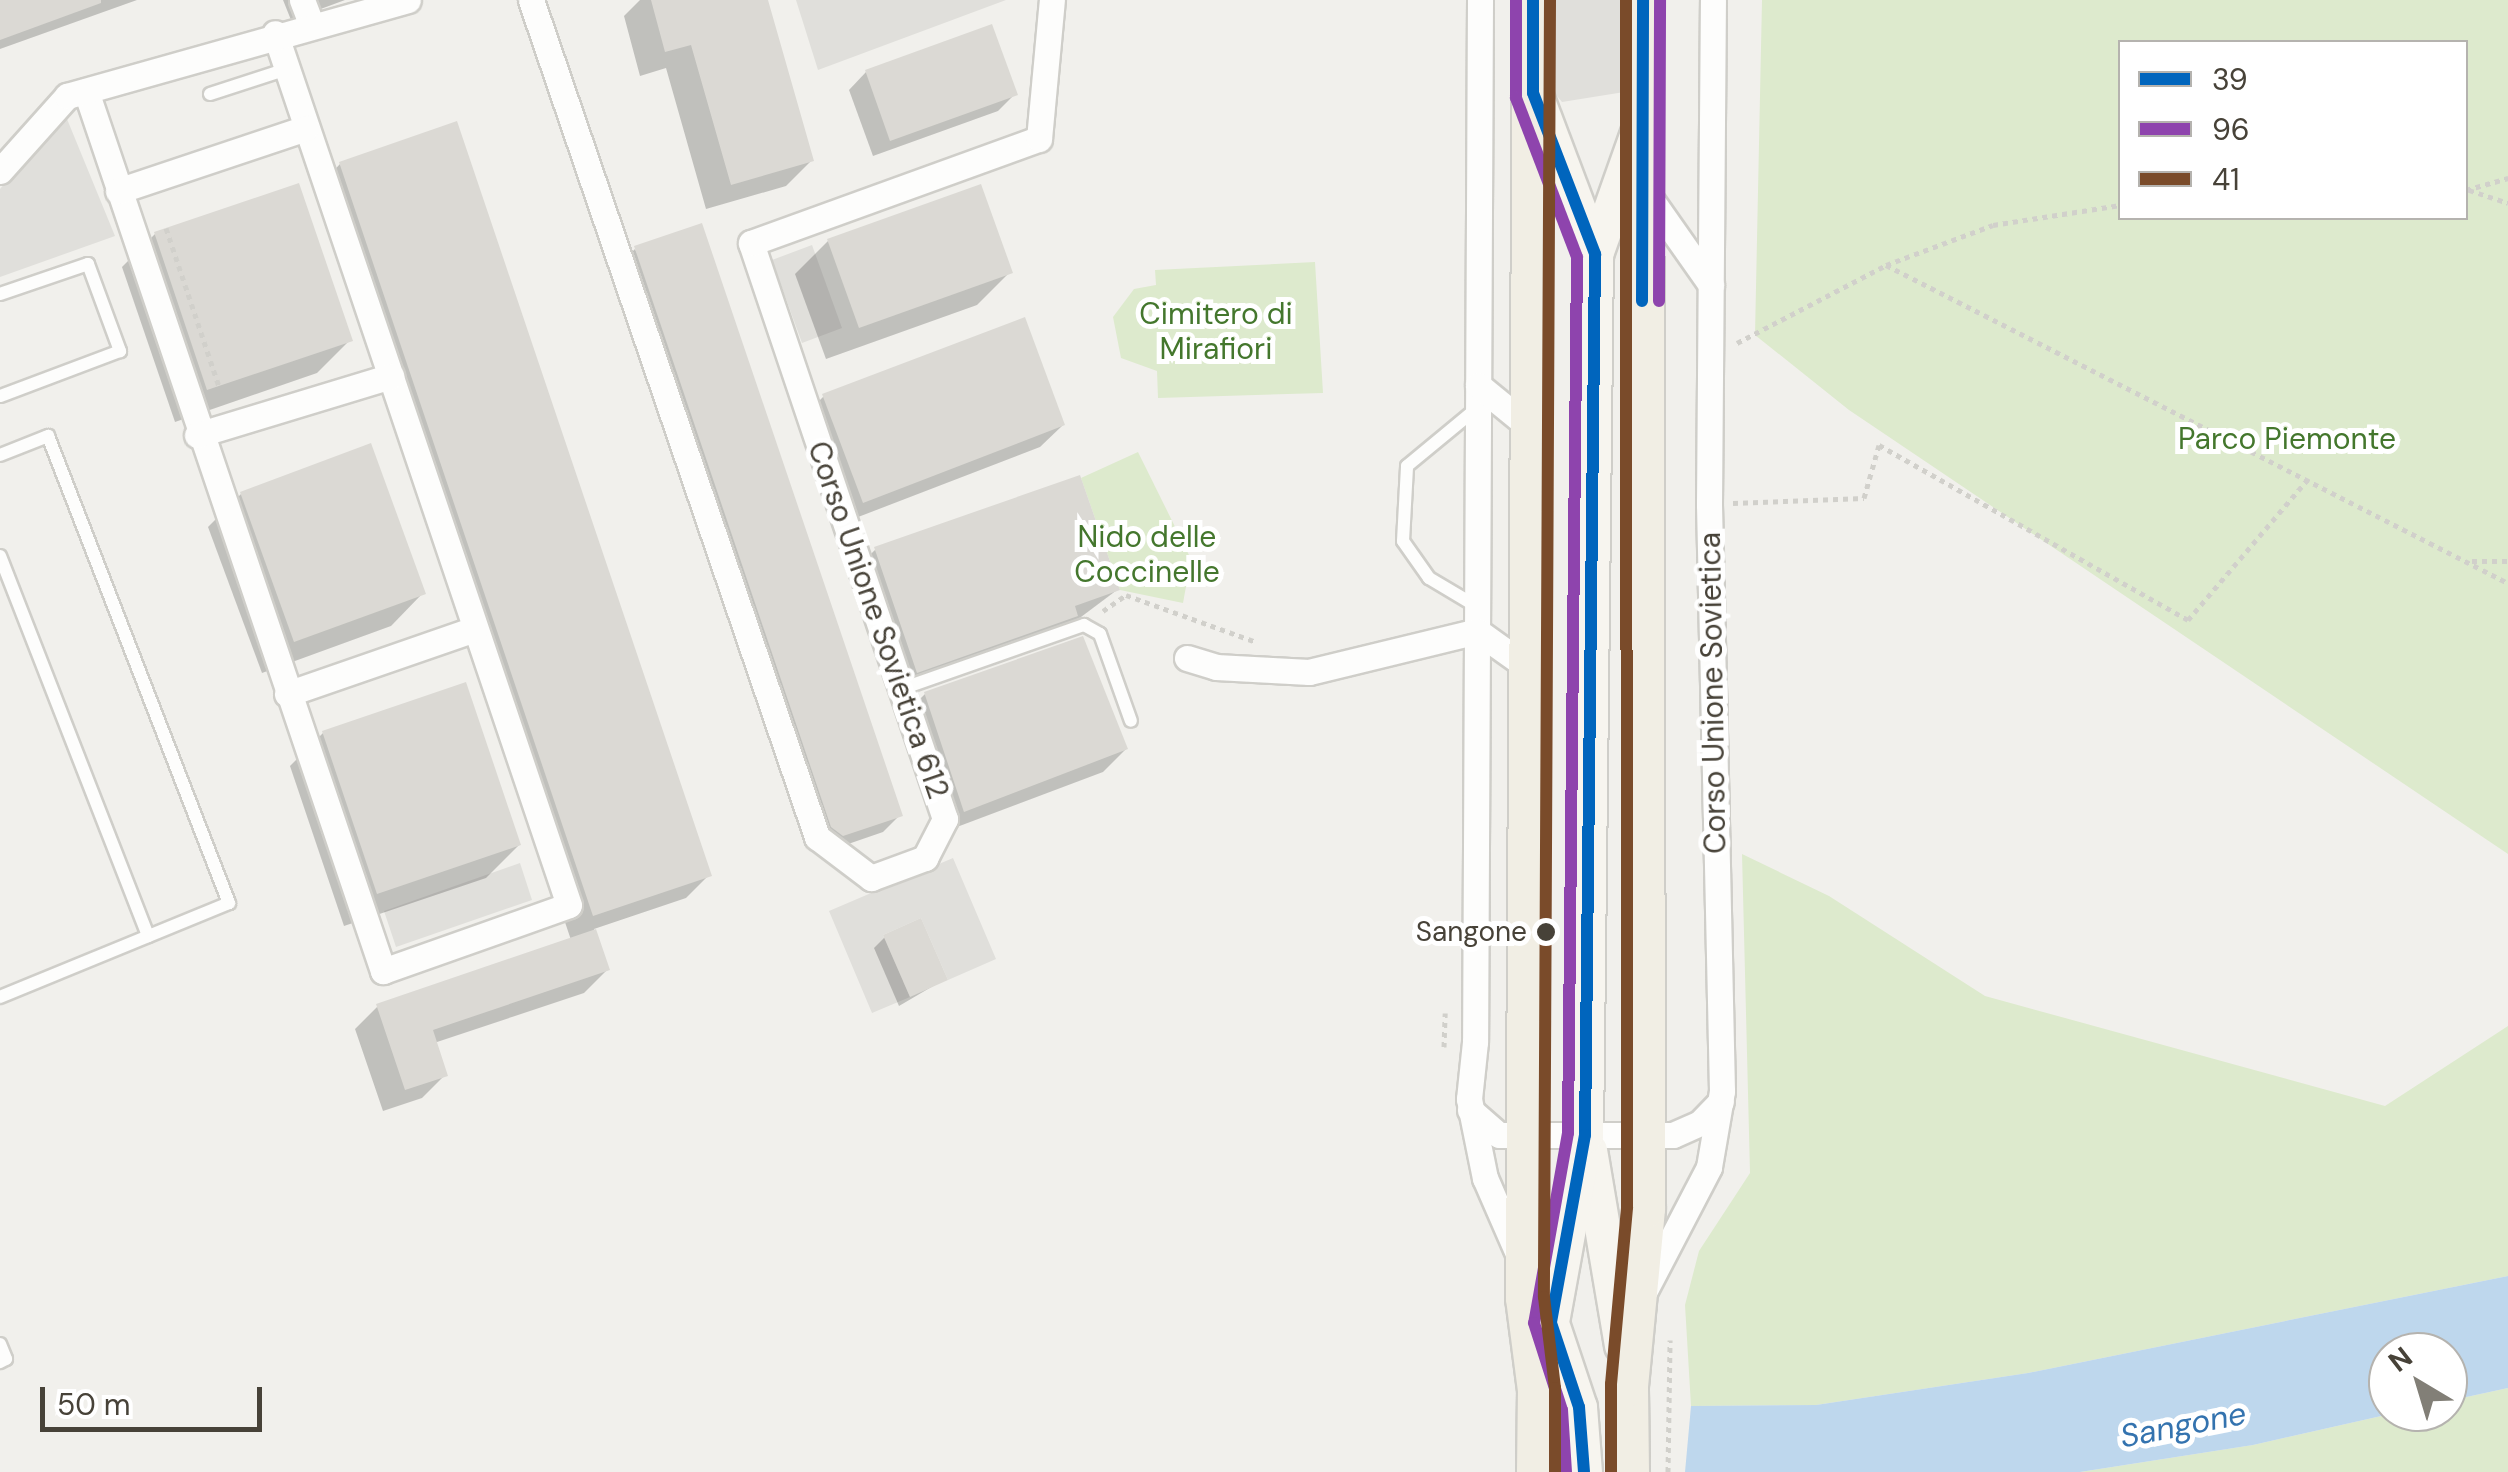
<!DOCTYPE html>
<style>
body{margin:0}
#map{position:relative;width:2508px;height:1472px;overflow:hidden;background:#f1f0ec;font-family:"DM Sans",sans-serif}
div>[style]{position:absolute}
.green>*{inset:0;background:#ddeacd}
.parking>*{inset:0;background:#e0dfdb}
.water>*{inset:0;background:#bed7ed}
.shadow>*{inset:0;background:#0003}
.building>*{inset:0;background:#dbd9d4}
.path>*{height:5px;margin-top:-2.5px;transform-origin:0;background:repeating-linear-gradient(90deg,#d1d0cb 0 5px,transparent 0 10px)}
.roads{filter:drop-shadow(2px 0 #cfcec9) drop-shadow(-2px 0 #cfcec9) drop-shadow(0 2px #cfcec9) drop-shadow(0 -2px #cfcec9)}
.lane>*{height:12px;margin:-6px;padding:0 6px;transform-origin:6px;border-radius:6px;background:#fdfdfc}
.street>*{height:25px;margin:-12.5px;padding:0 12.5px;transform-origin:12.5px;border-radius:12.5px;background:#fdfdfc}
.secondary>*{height:35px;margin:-17.5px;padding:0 17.5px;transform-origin:17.5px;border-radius:17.5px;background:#f7f5ef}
.primary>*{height:40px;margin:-20px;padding:0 20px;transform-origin:20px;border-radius:20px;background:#f1eee4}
.bus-1>*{height:12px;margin:-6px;padding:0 6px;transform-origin:6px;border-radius:6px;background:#0065bd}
.bus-2>*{height:12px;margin:-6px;padding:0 6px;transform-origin:6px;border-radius:6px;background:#8e44ad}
.bus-3>*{height:12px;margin:-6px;padding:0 6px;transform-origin:6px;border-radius:6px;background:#7a4b2a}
.dots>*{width:28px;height:28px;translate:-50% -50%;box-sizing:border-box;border:5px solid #fff;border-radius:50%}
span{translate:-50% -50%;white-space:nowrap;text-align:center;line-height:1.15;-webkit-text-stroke:10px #fff;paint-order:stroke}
.bus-label{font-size:28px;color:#474238}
.right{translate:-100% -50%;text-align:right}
.park-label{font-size:30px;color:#44772d}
.street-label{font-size:30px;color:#474238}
.water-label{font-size:32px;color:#3473af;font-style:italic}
.legend{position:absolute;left:2118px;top:40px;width:350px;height:180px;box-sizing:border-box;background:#fff;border:2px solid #b5b3af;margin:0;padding:12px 18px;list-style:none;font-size:30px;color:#474238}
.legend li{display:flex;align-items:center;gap:20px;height:50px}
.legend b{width:50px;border:2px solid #b5b3af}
.north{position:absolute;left:2368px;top:1332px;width:100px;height:100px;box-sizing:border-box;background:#fff;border:2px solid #b5b3af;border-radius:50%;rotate:322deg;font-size:28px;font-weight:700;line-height:40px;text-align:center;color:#474238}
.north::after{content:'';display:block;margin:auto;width:35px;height:45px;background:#827f77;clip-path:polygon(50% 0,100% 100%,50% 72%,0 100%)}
.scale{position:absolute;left:40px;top:1387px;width:222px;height:45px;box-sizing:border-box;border:5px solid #474238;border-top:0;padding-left:12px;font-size:30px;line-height:35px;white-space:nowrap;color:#474238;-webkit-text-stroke:8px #fff;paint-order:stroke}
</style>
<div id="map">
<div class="green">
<i style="clip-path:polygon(evenodd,1762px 0,2508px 0,2508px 854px,1849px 410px,1755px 335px,1762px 0,2120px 42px,2466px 42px,2466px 218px,2120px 218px,2120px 42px)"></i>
<i style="clip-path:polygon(1315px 262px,1323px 393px,1158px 398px,1157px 371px,1121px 358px,1113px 317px,1134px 289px,1156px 285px,1155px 270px)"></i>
<i style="clip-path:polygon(1138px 452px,1191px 559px,1183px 603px,1120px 590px,1081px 478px)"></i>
<i style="clip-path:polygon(1742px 854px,1829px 896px,1985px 996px,2385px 1106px,2508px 1026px,2508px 1276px,2028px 1373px,1816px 1405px,1691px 1406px,1685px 1305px,1699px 1251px,1750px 1173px)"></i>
<i style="clip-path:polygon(2508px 1388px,2508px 1472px,2080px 1472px,2253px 1445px,2399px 1412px,2448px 1412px,2448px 1401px)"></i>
</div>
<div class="parking">
<i style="clip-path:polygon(796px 0,1006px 0,818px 70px)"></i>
<i style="clip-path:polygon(1549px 0,1643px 0,1643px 89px,1562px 102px,1548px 85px)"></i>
<i style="clip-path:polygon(67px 119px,115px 236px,0 277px,0 189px,57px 122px)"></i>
<i style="clip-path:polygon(812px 245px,842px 328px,802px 343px,772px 260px)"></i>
<i style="clip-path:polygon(953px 858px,996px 959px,948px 980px,921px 918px,883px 935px,910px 997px,872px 1013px,829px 911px)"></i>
<i style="clip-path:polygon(520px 863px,532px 900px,396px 947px,384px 911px)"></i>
</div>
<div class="water">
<i style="clip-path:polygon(2508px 1276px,2508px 1388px,2448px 1401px,2448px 1352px,2388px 1352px,2388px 1412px,2399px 1412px,2253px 1445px,2080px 1472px,1685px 1472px,1691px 1406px,1816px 1405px,2028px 1373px)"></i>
</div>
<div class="shadow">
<i style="clip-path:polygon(0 0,137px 0,0 49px)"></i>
<i style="clip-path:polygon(283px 0,345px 0,291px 20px)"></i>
<i style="clip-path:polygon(640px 0,766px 0,811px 161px,786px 186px,706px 209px,666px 68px,640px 76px,624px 16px)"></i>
<i style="clip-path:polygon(866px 72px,1015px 94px,998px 111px,873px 156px,849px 90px)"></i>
<i style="clip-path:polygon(340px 164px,709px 875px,686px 898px,594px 929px,607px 970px,584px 993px,434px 1043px,445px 1075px,422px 1098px,383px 1111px,355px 1029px,378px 1006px,571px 940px,318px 187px)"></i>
<i style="clip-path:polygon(155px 234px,350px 340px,317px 373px,175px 422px,122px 267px)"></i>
<i style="clip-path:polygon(828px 241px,1010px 272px,977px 305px,826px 359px,795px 274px)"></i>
<i style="clip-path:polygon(635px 249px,900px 815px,883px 832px,825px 852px,618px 266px)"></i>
<i style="clip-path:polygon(824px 396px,1063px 425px,1040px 447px,840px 524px,801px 419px)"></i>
<i style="clip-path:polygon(241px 494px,423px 593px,391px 626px,262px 673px,208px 527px)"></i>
<i style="clip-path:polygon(875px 550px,1117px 590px,1053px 638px,894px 694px,852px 572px)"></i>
<i style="clip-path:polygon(925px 694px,1126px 749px,1103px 772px,941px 833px,902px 717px)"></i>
<i style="clip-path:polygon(323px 733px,519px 845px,486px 878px,344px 926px,290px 766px)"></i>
<i style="clip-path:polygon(885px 937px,945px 979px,899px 1006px,874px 948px)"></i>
</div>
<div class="building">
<i style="clip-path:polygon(0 0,101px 0,101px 3px,0 40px)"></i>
<i style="clip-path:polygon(651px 0,768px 0,814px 161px,731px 185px,691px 45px,665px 52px)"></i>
<i style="clip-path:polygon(992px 24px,1018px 95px,890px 141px,865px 70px)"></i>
<i style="clip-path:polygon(457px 121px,712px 876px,593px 916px,339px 162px)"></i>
<i style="clip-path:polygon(299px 183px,353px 341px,207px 390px,154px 232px)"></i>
<i style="clip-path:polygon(981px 184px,1013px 273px,859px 328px,827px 239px)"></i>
<i style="clip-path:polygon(702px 223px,903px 816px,843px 836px,831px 827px,634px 246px)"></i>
<i style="clip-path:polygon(1025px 317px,1065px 425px,863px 503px,822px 394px)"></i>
<i style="clip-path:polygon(371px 443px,426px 594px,294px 642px,240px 492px)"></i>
<i style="clip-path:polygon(1080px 475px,1120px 590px,1075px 606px,1078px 616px,917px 673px,874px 547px)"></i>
<i style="clip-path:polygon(1083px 636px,1128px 749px,964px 812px,924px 692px)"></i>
<i style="clip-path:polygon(466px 682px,521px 845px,377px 894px,322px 731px)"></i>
<i style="clip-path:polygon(921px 918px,948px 980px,910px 997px,883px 935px)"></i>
<i style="clip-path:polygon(596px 929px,610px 970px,433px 1030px,448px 1076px,405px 1090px,376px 1004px)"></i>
</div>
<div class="path">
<i style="left:2466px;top:190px;width:44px;rotate:-15.9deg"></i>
<i style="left:2469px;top:190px;width:41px;rotate:18.4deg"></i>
<i style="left:166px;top:228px;width:167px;rotate:71.5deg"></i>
<i style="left:1886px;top:265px;width:699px;rotate:27.08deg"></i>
<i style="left:1737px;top:343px;width:168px;rotate:-27.6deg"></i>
<i style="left:1886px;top:265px;width:114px;rotate:-20.5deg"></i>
<i style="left:1993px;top:225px;width:129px;rotate:-8.9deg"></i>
<i style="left:1733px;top:503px;width:131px;rotate:-2.2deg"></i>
<i style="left:1864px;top:498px;width:55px;rotate:-74.2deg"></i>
<i style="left:1879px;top:445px;width:355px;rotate:29.5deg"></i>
<i style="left:2188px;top:620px;width:185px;rotate:-49.6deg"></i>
<i style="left:2472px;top:561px;width:36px"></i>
<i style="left:1103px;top:611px;width:28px;rotate:-35deg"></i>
<i style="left:1126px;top:595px;width:136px;rotate:19.8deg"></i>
<i style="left:1444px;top:1047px;width:34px;rotate:-88deg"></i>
<i style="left:1668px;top:1472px;width:132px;rotate:-89.1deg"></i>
</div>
<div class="roads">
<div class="lane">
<i style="left:210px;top:94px;width:81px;rotate:-18deg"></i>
<i style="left:0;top:294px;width:93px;rotate:-18.8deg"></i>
<i style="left:88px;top:264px;width:93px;rotate:69.8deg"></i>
<i style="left:120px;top:351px;width:128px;rotate:159.4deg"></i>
<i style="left:0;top:455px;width:52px;rotate:-21.6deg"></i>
<i style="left:48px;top:436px;width:501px;rotate:68.81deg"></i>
<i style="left:229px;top:903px;width:248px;rotate:157.7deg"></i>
<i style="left:0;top:556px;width:408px;rotate:68.7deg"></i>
<i style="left:1476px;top:606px;width:55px;rotate:-149.2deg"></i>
<i style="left:1429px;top:578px;width:45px;rotate:-125.1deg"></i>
<i style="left:1403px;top:541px;width:75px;rotate:-86.9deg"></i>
<i style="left:1407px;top:466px;width:89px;rotate:-39.6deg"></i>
<i style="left:901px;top:689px;width:194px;rotate:-19.3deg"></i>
<i style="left:1084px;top:625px;width:18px;rotate:29deg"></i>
<i style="left:1100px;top:634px;width:92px;rotate:70.4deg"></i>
<i style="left:0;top:1344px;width:16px;rotate:68deg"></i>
<i style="left:6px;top:1359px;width:7px;rotate:153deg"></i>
</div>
<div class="street">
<i style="left:302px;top:0;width:26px;rotate:69deg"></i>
<i style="left:531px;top:0;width:885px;rotate:71.13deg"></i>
<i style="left:817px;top:837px;width:68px;rotate:37.2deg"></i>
<i style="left:871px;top:878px;width:58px;rotate:-20.3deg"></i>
<i style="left:925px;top:858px;width:44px;rotate:-62.9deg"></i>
<i style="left:945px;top:819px;width:608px;rotate:-108.61deg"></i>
<i style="left:751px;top:243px;width:306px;rotate:-19.9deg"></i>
<i style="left:1039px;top:139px;width:140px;rotate:-84.7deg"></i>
<i style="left:1480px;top:0;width:1042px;rotate:90.27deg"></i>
<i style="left:1475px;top:1042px;width:57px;rotate:96deg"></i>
<i style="left:1469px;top:1099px;width:81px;rotate:78.6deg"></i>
<i style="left:1485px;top:1178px;width:85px;rotate:66.4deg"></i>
<i style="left:86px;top:91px;width:929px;rotate:71.35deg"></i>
<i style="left:383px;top:971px;width:197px;rotate:-19.5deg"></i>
<i style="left:569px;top:905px;width:920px;rotate:-108.63deg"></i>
<i style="left:0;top:171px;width:101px;rotate:-48.2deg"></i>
<i style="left:67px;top:96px;width:354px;rotate:-15.7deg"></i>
<i style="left:118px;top:191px;width:198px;rotate:-18.5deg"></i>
<i style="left:1645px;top:191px;width:115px;rotate:54.9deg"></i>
<i style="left:1478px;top:385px;width:71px;rotate:39.3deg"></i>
<i style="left:197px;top:435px;width:203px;rotate:-16.9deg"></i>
<i style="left:1187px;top:658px;width:30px;rotate:17deg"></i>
<i style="left:1216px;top:667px;width:93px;rotate:3.1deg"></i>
<i style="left:1309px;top:672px;width:173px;rotate:-13.7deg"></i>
<i style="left:1477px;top:631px;width:69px;rotate:35.5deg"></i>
<i style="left:287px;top:694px;width:199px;rotate:-19.1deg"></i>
<i style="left:1470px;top:1110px;width:38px;rotate:41deg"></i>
<i style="left:1499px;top:1135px;width:174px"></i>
<i style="left:1673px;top:1135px;width:30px;rotate:-24deg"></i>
<i style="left:1700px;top:1123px;width:30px;rotate:-46deg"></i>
<i style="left:1643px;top:1294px;width:143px;rotate:-62.5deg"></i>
<i style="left:1709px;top:1167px;width:77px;rotate:-80.3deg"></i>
<i style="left:1722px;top:1091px;width:587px;rotate:-91.27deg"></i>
<i style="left:1709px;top:504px;width:504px;rotate:-89.55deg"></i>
</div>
<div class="secondary">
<i style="left:1536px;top:98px;width:167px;rotate:69.3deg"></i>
<i style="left:1589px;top:1150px;width:198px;rotate:80.4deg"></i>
<i style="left:1553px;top:1329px;width:82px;rotate:71.6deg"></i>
<i style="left:1579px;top:1407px;width:65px;rotate:85.6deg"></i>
<i style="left:1542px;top:1371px;width:240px;rotate:-79.7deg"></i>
<i style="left:1585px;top:1135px;width:881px;rotate:-89.35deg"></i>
<i style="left:1595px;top:254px;width:132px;rotate:-70.5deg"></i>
</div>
<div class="primary">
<i style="left:1533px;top:0;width:1298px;rotate:90.31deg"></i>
<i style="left:1526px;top:1298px;width:93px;rotate:82.6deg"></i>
<i style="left:1538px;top:1390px;width:82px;rotate:90.7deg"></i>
<i style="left:1629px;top:1472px;width:86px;rotate:-90.7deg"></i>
<i style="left:1628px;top:1386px;width:179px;rotate:-84.5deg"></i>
<i style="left:1645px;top:1208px;width:1208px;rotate:-90.09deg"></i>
</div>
</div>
<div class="bus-1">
<i style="left:1533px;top:0;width:93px;rotate:90deg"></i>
<i style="left:1533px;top:93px;width:173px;rotate:68.9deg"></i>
<i style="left:1595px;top:254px;width:881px;rotate:90.65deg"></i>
<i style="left:1585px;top:1135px;width:191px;rotate:100.3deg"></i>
<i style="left:1551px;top:1323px;width:89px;rotate:71.6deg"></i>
<i style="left:1579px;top:1407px;width:65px;rotate:85.6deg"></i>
<i style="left:1642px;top:301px;width:301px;rotate:-89.8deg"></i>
</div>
<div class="bus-2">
<i style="left:1516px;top:0;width:98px;rotate:90deg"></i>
<i style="left:1516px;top:98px;width:170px;rotate:69deg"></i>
<i style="left:1577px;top:257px;width:876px;rotate:90.59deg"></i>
<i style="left:1568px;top:1133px;width:193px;rotate:100.1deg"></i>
<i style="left:1534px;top:1323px;width:91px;rotate:72.2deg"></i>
<i style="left:1562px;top:1410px;width:62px;rotate:86.3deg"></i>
<i style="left:1659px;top:301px;width:301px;rotate:-89.8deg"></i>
</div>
<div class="bus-3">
<i style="left:1550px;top:0;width:1297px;rotate:90.27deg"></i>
<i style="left:1544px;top:1297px;width:92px;rotate:83.1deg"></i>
<i style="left:1555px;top:1388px;width:84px;rotate:90deg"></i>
<i style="left:1611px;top:1472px;width:88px;rotate:-90deg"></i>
<i style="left:1611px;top:1384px;width:178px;rotate:-84.8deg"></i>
<i style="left:1627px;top:1207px;width:1207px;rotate:-90.05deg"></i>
</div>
<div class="dots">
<i style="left:1546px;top:932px;background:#474238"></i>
</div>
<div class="bus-label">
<span class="right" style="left:1527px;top:932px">Sangone</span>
</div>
<div class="park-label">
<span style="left:1216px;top:331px">Cimitero di<br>Mirafiori</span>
<span style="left:2287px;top:439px">Parco Piemonte</span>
<span style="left:1147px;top:554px">Nido delle<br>Coccinelle</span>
</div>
<div class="street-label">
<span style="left:878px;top:620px;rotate:71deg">Corso Unione Sovietica 612</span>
<span style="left:1713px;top:693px;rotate:-91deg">Corso Unione Sovietica</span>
</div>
<div class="water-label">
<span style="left:2183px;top:1425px;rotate:-11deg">Sangone</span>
</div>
<ul class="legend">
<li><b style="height:12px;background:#0065bd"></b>39</li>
<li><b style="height:12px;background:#8e44ad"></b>96</li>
<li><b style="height:12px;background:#7a4b2a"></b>41</li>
</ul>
<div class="north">N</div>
<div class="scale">50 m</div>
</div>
